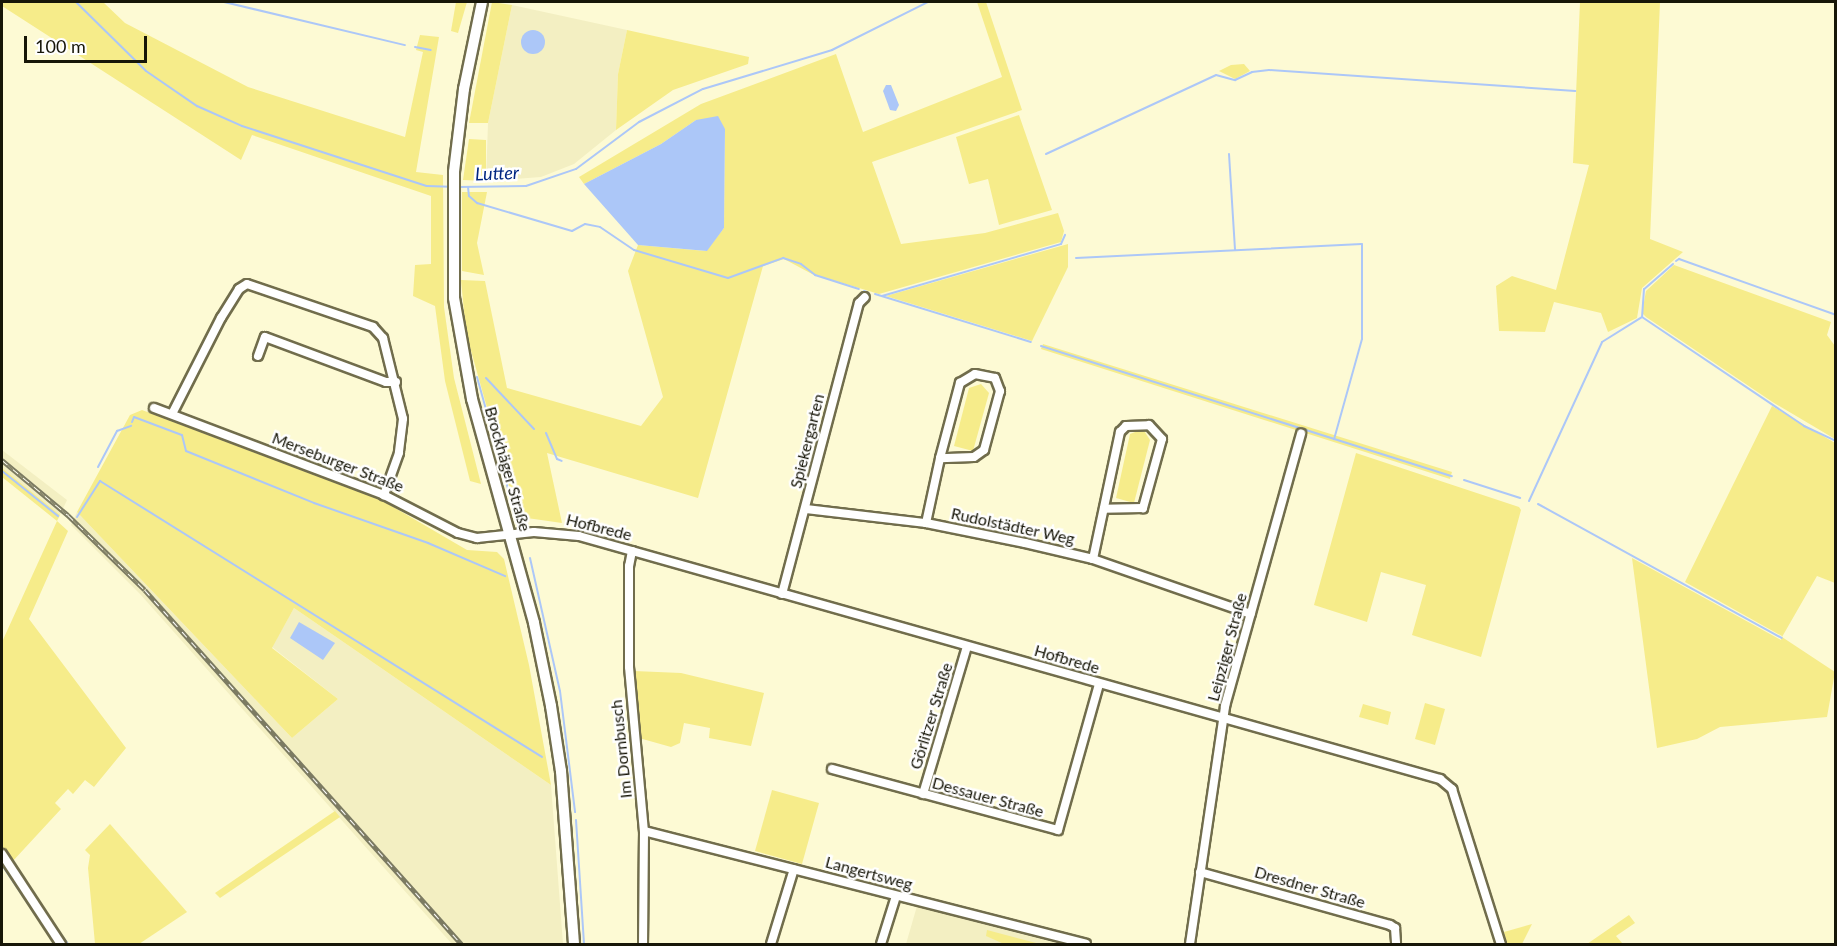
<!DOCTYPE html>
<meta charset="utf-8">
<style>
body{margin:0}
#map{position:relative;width:1837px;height:946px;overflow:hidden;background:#fdfad4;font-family:Lato,sans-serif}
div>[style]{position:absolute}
.built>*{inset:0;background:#f3efc2}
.green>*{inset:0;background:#f6ec8a}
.water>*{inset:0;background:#acc7f8}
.round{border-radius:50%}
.stream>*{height:2px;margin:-1px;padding:0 1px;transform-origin:1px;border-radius:1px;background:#acc7f8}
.roads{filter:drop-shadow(2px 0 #716d4c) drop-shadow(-2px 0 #716d4c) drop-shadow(0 2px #716d4c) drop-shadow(0 -2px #716d4c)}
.minor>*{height:8px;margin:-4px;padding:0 4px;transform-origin:4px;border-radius:4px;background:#fff}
.major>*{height:10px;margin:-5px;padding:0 5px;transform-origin:5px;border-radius:5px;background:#fff}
.rail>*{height:4.5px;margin-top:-2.25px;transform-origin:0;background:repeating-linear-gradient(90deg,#fff 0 7px,#7c7b62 0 14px);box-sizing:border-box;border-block:2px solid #7c7b62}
span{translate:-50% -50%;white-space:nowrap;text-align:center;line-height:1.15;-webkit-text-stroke:5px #fff;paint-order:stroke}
.street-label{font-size:16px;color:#171608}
.water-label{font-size:18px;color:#012681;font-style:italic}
.frame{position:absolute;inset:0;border:3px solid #171608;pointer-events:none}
.scale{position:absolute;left:24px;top:36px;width:123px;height:27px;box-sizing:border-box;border:3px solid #171608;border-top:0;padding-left:8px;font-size:18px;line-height:21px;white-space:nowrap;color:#171608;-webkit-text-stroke:4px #fff;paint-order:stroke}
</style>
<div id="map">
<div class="built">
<i style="clip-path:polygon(512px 5px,627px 30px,618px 74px,616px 130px,574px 164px,541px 177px,486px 181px,488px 123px)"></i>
<i style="clip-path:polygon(2px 450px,67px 500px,60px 515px,2px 468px)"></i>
<i style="clip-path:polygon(77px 512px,292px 738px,338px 699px,272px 647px,294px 608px,551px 785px,563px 944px,452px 944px,140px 594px,71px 525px)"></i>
<i style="clip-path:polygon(917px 906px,986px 925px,1060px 944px,906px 944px)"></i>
</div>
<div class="green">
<i style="clip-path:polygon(2px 2px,103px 2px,125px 23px,248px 87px,405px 137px,423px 52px,416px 50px,420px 35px,439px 37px,416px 172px,443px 175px,444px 307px,454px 378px,481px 484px,470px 481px,445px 381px,435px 306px,413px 296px,415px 265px,431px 264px,431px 196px,252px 135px,241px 160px,2px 6px)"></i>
<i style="clip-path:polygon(456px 2px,467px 2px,458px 33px,451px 31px)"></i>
<i style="clip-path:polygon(492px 2px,512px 5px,488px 123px,469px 123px)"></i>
<i style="clip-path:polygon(977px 2px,986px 2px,1022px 110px,872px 162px,901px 244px,985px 233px,1058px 213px,1064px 231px,1061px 242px,879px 294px,812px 274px,784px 259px,763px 266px,698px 498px,547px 453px,562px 523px,527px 518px,515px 507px,466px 333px,461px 280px,485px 281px,507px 388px,641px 426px,663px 397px,628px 271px,638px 245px,706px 251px,724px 228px,725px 129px,696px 120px,661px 144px,584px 184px,579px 177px,701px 104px,836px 54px,863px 132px,1002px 77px)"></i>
<i style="clip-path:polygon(1580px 2px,1660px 2px,1650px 239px,1683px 252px,1642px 288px,1637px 318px,1608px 332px,1601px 313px,1554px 302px,1545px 332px,1499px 331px,1496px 286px,1512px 276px,1556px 290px,1589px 165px,1573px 163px)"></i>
<i style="clip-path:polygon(627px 30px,749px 57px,748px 64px,673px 90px,616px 130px,618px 74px)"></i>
<i style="clip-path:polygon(1244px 64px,1250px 71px,1235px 79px,1219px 71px,1231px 65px)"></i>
<i style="clip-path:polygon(1019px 115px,1052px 210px,999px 225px,988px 179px,969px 184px,956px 137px)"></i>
<i style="clip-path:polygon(469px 139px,486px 140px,486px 181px,463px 180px)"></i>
<i style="clip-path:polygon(462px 192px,487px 192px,477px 243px,484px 275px,462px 271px)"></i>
<i style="clip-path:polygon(1068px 244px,1068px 267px,1032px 341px,886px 296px)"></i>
<i style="clip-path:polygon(1674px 265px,1831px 322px,1827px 335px,1835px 346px,1835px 439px,1774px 403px,1646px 317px,1642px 313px,1646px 291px)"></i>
<i style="clip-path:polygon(1043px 344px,1452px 472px,1450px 479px,1041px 349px)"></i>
<i style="clip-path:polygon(981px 384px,989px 393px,973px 451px,954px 446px,969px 388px)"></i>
<i style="clip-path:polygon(1772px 406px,1835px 443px,1835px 583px,1817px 576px,1782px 637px,1835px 672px,1827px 717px,1720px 727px,1697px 739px,1657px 748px,1632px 558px,1781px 640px,1782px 636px,1685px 582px)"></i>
<i style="clip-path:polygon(142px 410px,383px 501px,467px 550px,497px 552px,504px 559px,529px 665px,551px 785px,294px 608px,272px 648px,338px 699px,292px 738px,77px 512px,130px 415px)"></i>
<i style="clip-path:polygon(1143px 429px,1150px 440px,1134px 503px,1116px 498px,1130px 434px)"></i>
<i style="clip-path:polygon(1356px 453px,1519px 507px,1521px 510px,1481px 657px,1412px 635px,1426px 585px,1381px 572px,1367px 622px,1314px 605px)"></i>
<i style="clip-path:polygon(2px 468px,60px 515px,57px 521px,68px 531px,29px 619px,126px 748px,94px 787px,85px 780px,73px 794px,68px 789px,55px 803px,61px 809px,12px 862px,2px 846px,2px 642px,57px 521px,2px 477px)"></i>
<i style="clip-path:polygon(634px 671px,681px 673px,764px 693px,751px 746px,709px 738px,710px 728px,684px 723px,680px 743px,671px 747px,639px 738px)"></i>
<i style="clip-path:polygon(1425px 703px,1445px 709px,1435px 745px,1415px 739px)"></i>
<i style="clip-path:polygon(1363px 704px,1391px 712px,1388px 725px,1359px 717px)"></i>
<i style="clip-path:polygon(772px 790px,819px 803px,802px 864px,755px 851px)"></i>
<i style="clip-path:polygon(335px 811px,340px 817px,220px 898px,215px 893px)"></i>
<i style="clip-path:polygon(110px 824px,187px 912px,139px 944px,95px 944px,88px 868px,90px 855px,85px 850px)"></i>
<i style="clip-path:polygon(1629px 915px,1635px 923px,1616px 936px,1623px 944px,1587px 944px)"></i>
<i style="clip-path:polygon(1532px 924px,1522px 944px,1507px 944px,1504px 932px)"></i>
<i style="clip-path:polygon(987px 930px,1040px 944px,1004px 944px,986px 936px)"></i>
</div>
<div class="water">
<i class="round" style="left:521px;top:30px;width:24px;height:24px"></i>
<i style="clip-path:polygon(886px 85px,891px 85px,899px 105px,896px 111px,890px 110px,883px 91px)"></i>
<i style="clip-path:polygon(718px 116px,725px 129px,724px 228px,707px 251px,638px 245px,584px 184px,661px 144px,696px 120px)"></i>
<i style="clip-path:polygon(299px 622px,335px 643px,323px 660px,290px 638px)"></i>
</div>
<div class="stream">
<i style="left:76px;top:2px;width:98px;rotate:44.6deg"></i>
<i style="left:146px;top:71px;width:62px;rotate:34.5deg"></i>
<i style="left:197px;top:106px;width:49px;rotate:24deg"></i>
<i style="left:242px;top:126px;width:194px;rotate:18deg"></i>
<i style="left:427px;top:186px;width:23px;rotate:2deg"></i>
<i style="left:224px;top:2px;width:186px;rotate:13.4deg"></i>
<i style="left:415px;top:47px;width:16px;rotate:11deg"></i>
<i style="left:1046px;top:154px;width:187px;rotate:-24.9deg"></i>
<i style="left:1216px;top:75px;width:20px;rotate:15deg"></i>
<i style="left:1235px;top:80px;width:19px;rotate:-25deg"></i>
<i style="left:1252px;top:72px;width:17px;rotate:-7deg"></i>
<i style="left:1269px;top:70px;width:307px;rotate:3.9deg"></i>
<i style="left:1229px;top:154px;width:96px;rotate:86.4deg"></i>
<i style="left:459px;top:187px;width:67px;rotate:-0.9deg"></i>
<i style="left:526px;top:186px;width:53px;rotate:-18.8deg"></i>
<i style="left:576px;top:169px;width:79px;rotate:-36.7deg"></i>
<i style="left:639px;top:122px;width:72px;rotate:-27.3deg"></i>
<i style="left:703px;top:89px;width:135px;rotate:-16.8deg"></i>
<i style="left:832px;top:50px;width:107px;rotate:-26.6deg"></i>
<i style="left:468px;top:187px;width:9px;rotate:84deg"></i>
<i style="left:469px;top:196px;width:11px;rotate:41deg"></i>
<i style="left:477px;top:203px;width:99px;rotate:16.4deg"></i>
<i style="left:572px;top:231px;width:15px;rotate:-28deg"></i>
<i style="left:585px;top:224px;width:15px;rotate:11deg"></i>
<i style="left:600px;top:227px;width:41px;rotate:34.1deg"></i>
<i style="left:634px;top:250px;width:98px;rotate:16.6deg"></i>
<i style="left:728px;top:278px;width:59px;rotate:-20deg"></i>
<i style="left:783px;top:258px;width:19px;rotate:18deg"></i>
<i style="left:801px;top:264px;width:18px;rotate:38deg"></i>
<i style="left:815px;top:275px;width:46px;rotate:17.7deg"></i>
<i style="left:1076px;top:258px;width:286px;rotate:-2.8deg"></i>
<i style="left:1362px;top:244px;width:95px;rotate:90deg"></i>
<i style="left:1362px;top:339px;width:104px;rotate:105.6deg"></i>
<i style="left:1676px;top:261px;width:4px;rotate:-34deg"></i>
<i style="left:1679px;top:259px;width:167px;rotate:19.6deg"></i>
<i style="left:1673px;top:264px;width:38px;rotate:139deg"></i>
<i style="left:1644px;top:289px;width:28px;rotate:94deg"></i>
<i style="left:1642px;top:317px;width:195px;rotate:33.9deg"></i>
<i style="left:1804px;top:426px;width:35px;rotate:25deg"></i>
<i style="left:864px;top:291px;width:3px;rotate:18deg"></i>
<i style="left:875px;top:294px;width:163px;rotate:17.1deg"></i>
<i style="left:882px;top:296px;width:186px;rotate:-16.2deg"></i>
<i style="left:1061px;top:244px;width:10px;rotate:-66deg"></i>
<i style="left:1041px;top:346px;width:431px;rotate:17.6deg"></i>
<i style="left:477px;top:377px;width:135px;rotate:74.5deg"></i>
<i style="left:486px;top:378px;width:70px;rotate:46.7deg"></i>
<i style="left:132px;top:422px;width:5px;rotate:-68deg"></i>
<i style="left:134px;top:417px;width:51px;rotate:20.6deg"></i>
<i style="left:182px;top:435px;width:16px;rotate:76deg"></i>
<i style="left:186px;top:451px;width:138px;rotate:22.1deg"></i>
<i style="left:314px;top:503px;width:121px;rotate:19.3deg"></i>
<i style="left:428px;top:543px;width:84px;rotate:23.2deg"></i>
<i style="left:546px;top:433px;width:28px;rotate:67deg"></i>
<i style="left:557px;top:459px;width:5px;rotate:22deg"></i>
<i style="left:98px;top:467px;width:41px;rotate:-62.2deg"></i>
<i style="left:117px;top:431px;width:15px;rotate:-20deg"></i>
<i style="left:2px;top:471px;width:72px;rotate:38.8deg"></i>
<i style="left:1464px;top:480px;width:59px;rotate:17.8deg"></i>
<i style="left:1529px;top:501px;width:175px;rotate:-65.3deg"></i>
<i style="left:1602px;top:342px;width:47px;rotate:-32deg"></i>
<i style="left:1538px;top:504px;width:278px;rotate:28.8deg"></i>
<i style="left:77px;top:517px;width:43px;rotate:-57.4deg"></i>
<i style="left:100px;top:481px;width:521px;rotate:31.98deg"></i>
<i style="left:530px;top:558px;width:136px;rotate:77.3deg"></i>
<i style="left:560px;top:691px;width:122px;rotate:82.9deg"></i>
<i style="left:576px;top:820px;width:124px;rotate:86.3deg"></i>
<i style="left:2px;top:865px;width:95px;rotate:56.1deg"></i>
<i style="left:42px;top:909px;width:44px;rotate:53.4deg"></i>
</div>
<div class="roads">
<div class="minor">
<i style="left:258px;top:356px;width:20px;rotate:-70deg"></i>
<i style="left:265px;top:337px;width:129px;rotate:20.4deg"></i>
<i style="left:386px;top:382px;width:10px"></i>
<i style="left:154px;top:408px;width:246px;rotate:20.7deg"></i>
<i style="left:384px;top:495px;width:83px;rotate:27.2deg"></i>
<i style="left:458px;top:533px;width:20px;rotate:15deg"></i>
<i style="left:477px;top:538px;width:57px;rotate:-6deg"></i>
<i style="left:534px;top:532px;width:45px;rotate:5.1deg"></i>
<i style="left:579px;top:536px;width:895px;rotate:15.76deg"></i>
<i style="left:1440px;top:779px;width:16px;rotate:40deg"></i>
<i style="left:1452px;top:789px;width:163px;rotate:72.5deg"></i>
<i style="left:172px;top:414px;width:108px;rotate:-63deg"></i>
<i style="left:221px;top:318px;width:34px;rotate:-58deg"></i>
<i style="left:239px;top:289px;width:9px;rotate:-32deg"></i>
<i style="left:247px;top:284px;width:133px;rotate:18.8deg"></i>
<i style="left:373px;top:327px;width:15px;rotate:48deg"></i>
<i style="left:383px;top:338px;width:83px;rotate:76.1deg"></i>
<i style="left:403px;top:419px;width:34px;rotate:97deg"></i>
<i style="left:399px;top:453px;width:45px;rotate:109.7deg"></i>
<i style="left:806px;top:509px;width:121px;rotate:6.7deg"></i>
<i style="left:926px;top:523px;width:101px;rotate:11.4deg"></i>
<i style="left:1025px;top:543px;width:70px;rotate:13.2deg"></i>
<i style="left:1093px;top:559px;width:167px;rotate:19.2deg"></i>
<i style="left:926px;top:523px;width:66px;rotate:-77.8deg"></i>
<i style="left:940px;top:458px;width:78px;rotate:-75.1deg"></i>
<i style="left:960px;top:383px;width:17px;rotate:-31deg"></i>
<i style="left:975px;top:374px;width:20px;rotate:11deg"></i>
<i style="left:995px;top:378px;width:14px;rotate:69deg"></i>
<i style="left:1000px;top:391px;width:61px;rotate:105.2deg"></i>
<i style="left:984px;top:450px;width:12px;rotate:145deg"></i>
<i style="left:974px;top:457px;width:34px;rotate:178deg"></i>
<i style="left:632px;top:551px;width:15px;rotate:101deg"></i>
<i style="left:629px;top:566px;width:101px;rotate:90deg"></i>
<i style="left:629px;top:667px;width:165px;rotate:84.8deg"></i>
<i style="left:644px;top:831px;width:113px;rotate:90.5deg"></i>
<i style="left:1093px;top:559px;width:130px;rotate:-78deg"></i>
<i style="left:1120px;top:432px;width:8px;rotate:-45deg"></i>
<i style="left:1126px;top:426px;width:23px;rotate:-2deg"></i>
<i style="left:1149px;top:425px;width:19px;rotate:47deg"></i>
<i style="left:1162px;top:439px;width:72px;rotate:105.4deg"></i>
<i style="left:1143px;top:508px;width:39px;rotate:179deg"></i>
<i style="left:782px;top:594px;width:301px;rotate:-75.2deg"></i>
<i style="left:859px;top:303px;width:8px;rotate:-45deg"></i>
<i style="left:832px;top:769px;width:234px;rotate:15.1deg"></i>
<i style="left:1058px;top:830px;width:152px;rotate:-74.3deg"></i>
<i style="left:923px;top:794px;width:154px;rotate:-73.4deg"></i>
<i style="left:644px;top:831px;width:456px;rotate:14.3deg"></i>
<i style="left:2px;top:854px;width:108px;rotate:56.8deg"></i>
<i style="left:1200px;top:872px;width:197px;rotate:15.6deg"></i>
<i style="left:1390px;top:925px;width:6px;rotate:31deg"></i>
<i style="left:1395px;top:928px;width:16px;rotate:86deg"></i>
<i style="left:771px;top:944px;width:78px;rotate:-73deg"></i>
<i style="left:881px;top:944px;width:50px;rotate:-72.6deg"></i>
<i style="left:1190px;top:944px;width:241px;rotate:-81.6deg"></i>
<i style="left:1225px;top:706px;width:283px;rotate:-74.4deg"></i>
</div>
<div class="major">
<i style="left:482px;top:2px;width:89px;rotate:101.7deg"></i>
<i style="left:464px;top:89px;width:84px;rotate:96.9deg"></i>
<i style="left:454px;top:172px;width:126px;rotate:90deg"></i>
<i style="left:454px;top:298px;width:103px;rotate:79.9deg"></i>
<i style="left:472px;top:399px;width:232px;rotate:74.5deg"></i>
<i style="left:534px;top:623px;width:85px;rotate:78.4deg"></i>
<i style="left:551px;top:706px;width:66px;rotate:81.3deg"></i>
<i style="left:561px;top:771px;width:173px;rotate:85.7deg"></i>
</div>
</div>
<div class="rail">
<i style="left:2px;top:460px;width:86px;rotate:39.8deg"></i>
<i style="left:68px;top:515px;width:107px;rotate:44.2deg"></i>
<i style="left:145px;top:590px;width:475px;rotate:48.2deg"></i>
</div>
<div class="street-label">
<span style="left:807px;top:441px;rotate:-76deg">Spiekergarten</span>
<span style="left:338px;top:462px;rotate:21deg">Merseburger Straße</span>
<span style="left:508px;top:469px;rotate:74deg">Brockhäger Straße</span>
<span style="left:1013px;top:526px;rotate:12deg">Rudolstädter Weg</span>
<span style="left:599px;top:527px;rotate:14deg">Hofbrede</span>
<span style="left:1227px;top:647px;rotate:-75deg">Leipziger Straße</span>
<span style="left:1067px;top:659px;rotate:16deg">Hofbrede</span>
<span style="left:931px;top:716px;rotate:-73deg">Görlitzer Straße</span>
<span style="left:621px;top:749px;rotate:-96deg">Im Dornbusch</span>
<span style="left:988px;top:797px;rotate:15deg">Dessauer Straße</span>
<span style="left:869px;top:873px;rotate:15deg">Langertsweg</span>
<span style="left:1310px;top:887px;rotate:16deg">Dresdner Straße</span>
</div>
<div class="water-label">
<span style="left:497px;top:173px;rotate:-2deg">Lutter</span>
</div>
<div class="frame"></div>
<div class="scale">100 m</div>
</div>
